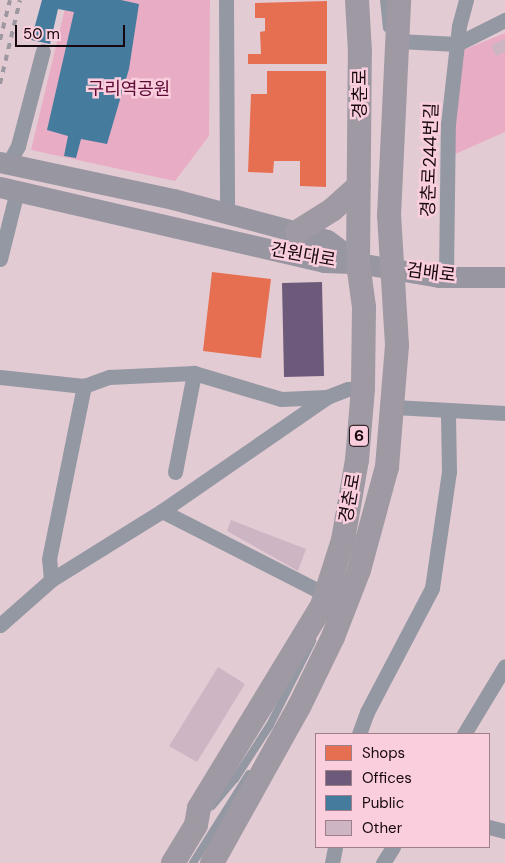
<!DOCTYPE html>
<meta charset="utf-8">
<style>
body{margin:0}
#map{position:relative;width:505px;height:863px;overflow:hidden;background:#e3cbd4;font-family:"DM Sans","Noto Sans KR",sans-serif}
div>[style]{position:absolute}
.green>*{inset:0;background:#e8adc4}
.shops>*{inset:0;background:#e76f51}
.offices>*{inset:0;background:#6d597a}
.public>*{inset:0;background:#457b9d}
.building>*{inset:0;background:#ceb5c3}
.lane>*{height:8px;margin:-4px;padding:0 4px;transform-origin:4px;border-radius:4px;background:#9498a2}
.street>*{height:15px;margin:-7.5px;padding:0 7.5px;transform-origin:7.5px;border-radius:7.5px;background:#9498a2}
.secondary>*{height:21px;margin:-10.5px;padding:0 10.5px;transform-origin:10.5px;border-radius:10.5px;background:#9796a1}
.primary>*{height:24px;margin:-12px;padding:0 12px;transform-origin:12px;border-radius:12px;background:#9e99a2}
.rail>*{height:4px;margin-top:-2px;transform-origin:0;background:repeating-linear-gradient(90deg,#9d97a0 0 6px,transparent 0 12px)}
span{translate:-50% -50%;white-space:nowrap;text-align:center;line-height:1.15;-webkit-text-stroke:5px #facedd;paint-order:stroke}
.shield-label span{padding:1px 4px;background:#facedd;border:1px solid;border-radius:4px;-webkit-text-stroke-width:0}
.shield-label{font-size:16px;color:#16080e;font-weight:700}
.park-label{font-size:18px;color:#5d0934}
.street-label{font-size:18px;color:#16080e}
.legend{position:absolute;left:315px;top:733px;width:175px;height:115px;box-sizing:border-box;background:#facedd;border:1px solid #9f7f8a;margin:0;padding:6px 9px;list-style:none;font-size:15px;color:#16080e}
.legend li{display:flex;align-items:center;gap:10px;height:25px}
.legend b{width:25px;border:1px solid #9f7f8a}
.scale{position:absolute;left:15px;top:25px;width:110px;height:22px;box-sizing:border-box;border:2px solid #16080e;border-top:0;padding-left:6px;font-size:15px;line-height:18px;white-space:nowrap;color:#16080e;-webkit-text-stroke:4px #facedd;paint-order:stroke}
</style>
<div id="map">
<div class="green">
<i style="clip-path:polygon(67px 0,210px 0,209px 136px,175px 181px,31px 150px)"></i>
<i style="clip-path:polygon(505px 33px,505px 132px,453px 155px,453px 115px,461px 51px)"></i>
</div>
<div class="shops">
<i style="clip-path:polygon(327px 1px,327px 64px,248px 64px,248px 54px,261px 54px,260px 32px,265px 31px,265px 18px,255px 18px,255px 3px)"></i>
<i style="clip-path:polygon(267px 71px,326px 71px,326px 187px,300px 186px,300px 161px,274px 161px,273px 173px,248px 172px,251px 94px,267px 94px)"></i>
<i style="clip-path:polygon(212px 272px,271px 279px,261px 358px,203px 351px)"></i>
</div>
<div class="offices">
<i style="clip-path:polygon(322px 282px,324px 376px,284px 377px,282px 283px)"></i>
</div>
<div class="public">
<i style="clip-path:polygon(42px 0,121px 0,139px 4px,129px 69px,107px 144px,81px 139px,76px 158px,64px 156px,68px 136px,47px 130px,74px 12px,58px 9px,50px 44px,31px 40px)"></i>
</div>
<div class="building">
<i style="clip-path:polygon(505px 39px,505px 52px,496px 56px,491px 45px)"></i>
<i style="clip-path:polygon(231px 520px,306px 549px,298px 571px,227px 531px)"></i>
<i style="clip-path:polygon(218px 667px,245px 684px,197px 762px,169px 746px)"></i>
</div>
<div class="lane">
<i style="left:384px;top:0;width:28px;rotate:84deg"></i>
<i style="left:212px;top:806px;width:35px;rotate:-50deg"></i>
<i style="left:235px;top:779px;width:64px;rotate:-57.1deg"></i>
<i style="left:270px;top:725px;width:94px;rotate:-63.4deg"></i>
<i style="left:193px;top:863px;width:105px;rotate:-57.8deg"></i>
</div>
<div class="street">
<i style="left:226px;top:0;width:215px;rotate:89.7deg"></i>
<i style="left:398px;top:41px;width:59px;rotate:2.9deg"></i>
<i style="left:457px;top:44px;width:54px;rotate:-26.6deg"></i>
<i style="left:8px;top:164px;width:21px;rotate:-61deg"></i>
<i style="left:18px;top:146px;width:98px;rotate:-75.3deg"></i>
<i style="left:0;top:259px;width:70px;rotate:-76deg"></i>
<i style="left:446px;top:277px;width:153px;rotate:-89.3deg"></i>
<i style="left:448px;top:124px;width:99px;rotate:-83.6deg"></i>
<i style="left:459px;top:26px;width:27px;rotate:-75deg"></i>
<i style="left:0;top:377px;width:84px;rotate:6.1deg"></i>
<i style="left:84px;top:386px;width:27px;rotate:-20deg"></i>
<i style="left:109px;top:377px;width:85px;rotate:-2.7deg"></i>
<i style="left:194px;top:373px;width:91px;rotate:16.6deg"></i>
<i style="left:281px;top:399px;width:46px;rotate:-2.5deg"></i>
<i style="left:394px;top:407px;width:111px;rotate:3.1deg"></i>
<i style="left:175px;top:472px;width:101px;rotate:-79.1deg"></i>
<i style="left:162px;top:511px;width:183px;rotate:27deg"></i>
<i style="left:51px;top:580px;width:21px;rotate:-95deg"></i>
<i style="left:49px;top:559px;width:177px;rotate:-78.6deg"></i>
<i style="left:0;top:625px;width:68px;rotate:-41.4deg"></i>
<i style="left:51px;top:580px;width:131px;rotate:-31.9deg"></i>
<i style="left:162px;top:511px;width:201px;rotate:-34.6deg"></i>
<i style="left:327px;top:397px;width:22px;rotate:-21deg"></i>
<i style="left:348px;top:389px;width:15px;rotate:-4deg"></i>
<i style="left:359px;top:734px;width:23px;rotate:-70deg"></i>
<i style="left:367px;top:712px;width:140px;rotate:-62.3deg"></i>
<i style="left:432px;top:588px;width:117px;rotate:-81.7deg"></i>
<i style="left:449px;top:472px;width:60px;rotate:-91deg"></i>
<i style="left:464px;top:734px;width:79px;rotate:-58.9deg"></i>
<i style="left:489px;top:827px;width:16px;rotate:14deg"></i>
<i style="left:332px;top:863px;width:16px;rotate:-79deg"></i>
<i style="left:383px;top:863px;width:19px;rotate:-58deg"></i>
</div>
<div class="secondary">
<i style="left:0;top:162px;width:177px;rotate:12.1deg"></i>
<i style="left:173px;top:199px;width:159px;rotate:14.9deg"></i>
<i style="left:327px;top:240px;width:39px;rotate:37deg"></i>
<i style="left:0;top:187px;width:333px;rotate:13deg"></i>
<i style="left:324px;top:262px;width:34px;rotate:2deg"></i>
<i style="left:358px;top:263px;width:82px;rotate:9.8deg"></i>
<i style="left:439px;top:277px;width:66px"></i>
</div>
<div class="primary">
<i style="left:297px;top:232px;width:41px;rotate:-32.2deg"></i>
<i style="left:332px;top:210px;width:36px;rotate:-42deg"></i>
<i style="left:173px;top:863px;width:44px;rotate:-58.8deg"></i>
<i style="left:196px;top:825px;width:17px;rotate:-80deg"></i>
<i style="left:199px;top:808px;width:237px;rotate:-58.7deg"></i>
<i style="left:322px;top:606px;width:69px;rotate:-72.3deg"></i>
<i style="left:343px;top:540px;width:81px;rotate:-80.1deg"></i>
<i style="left:357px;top:460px;width:72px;rotate:-85.2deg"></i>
<i style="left:363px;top:388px;width:81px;rotate:-89.3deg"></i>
<i style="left:364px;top:307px;width:44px;rotate:-97.8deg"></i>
<i style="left:358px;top:263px;width:211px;rotate:-89.5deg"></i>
<i style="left:360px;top:52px;width:52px;rotate:-93.3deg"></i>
<i style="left:212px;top:863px;width:179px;rotate:-60.9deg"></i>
<i style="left:299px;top:707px;width:78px;rotate:-64.1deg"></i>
<i style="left:333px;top:637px;width:72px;rotate:-68.8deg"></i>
<i style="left:359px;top:570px;width:107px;rotate:-74.8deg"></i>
<i style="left:387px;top:467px;width:122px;rotate:-85.3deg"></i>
<i style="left:397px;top:345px;width:129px;rotate:-93.5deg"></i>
<i style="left:389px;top:216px;width:216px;rotate:-87.3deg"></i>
</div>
<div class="rail">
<i style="left:0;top:40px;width:41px;rotate:-76deg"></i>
<i style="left:0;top:84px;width:86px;rotate:-76.6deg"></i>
</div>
<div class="shield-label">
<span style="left:359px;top:436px">6</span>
</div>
<div class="park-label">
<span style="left:129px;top:89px">구리역공원</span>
</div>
<div class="street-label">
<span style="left:360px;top:94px;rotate:-90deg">경춘로</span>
<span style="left:430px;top:160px;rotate:-88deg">경춘로244번길</span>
<span style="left:303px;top:255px;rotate:10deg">건원대로</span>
<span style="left:431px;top:273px;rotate:7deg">검배로</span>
<span style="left:350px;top:498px;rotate:-80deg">경춘로</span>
</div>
<ul class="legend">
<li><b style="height:14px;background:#e76f51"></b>Shops</li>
<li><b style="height:14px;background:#6d597a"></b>Offices</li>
<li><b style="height:14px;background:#457b9d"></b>Public</li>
<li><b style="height:14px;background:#ceb5c3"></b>Other</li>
</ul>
<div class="scale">50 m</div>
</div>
